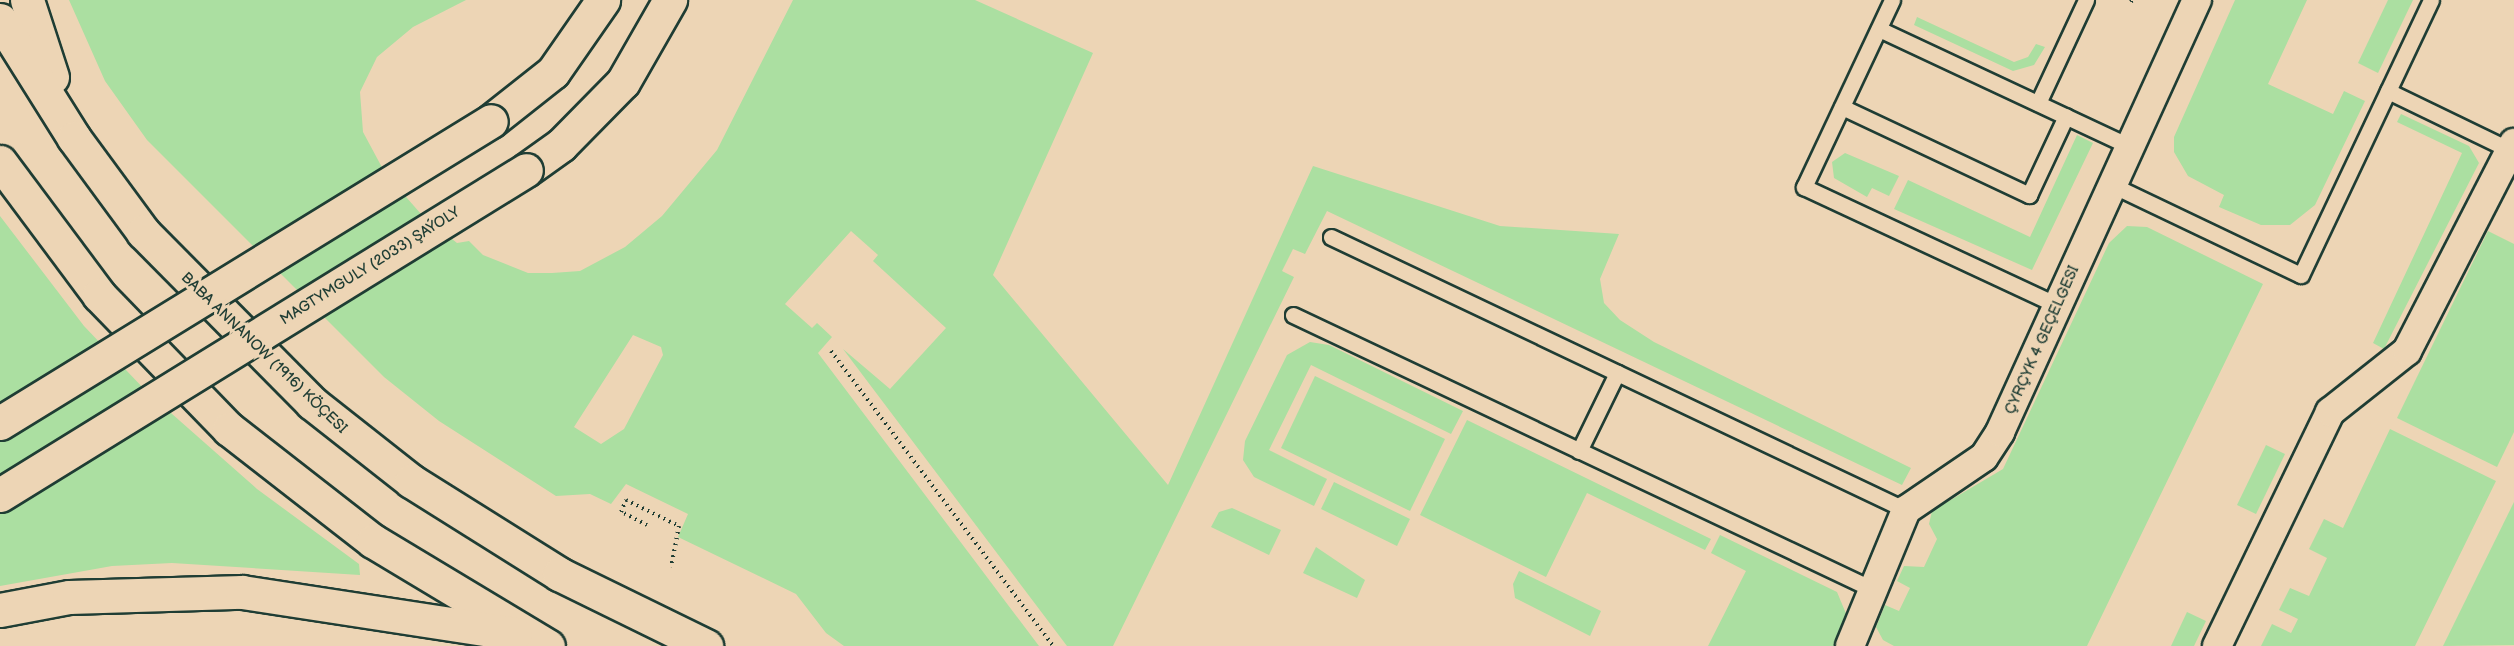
<!DOCTYPE html>
<meta charset="utf-8">
<style>
body{margin:0}
#map{position:relative;width:2514px;height:646px;overflow:hidden;background:#edd5b5;font-family:"Balsamiq Sans",sans-serif}
div>[style]{position:absolute}
.green>*{inset:0;background:#abdfa1}
.path>*{height:4px;margin-top:-2px;transform-origin:0;background:repeating-linear-gradient(90deg,#1f3d34 0 1.5px,transparent 0 6px)}
.roads{filter:drop-shadow(2px 0 #1f3d34) drop-shadow(-2px 0 #1f3d34) drop-shadow(0 2px #1f3d34) drop-shadow(0 -2px #1f3d34)}
.lane>*{height:15px;margin:-7.5px;padding:0 7.5px;transform-origin:7.5px;border-radius:7.5px;background:#edd5b5}
.street>*{height:28px;margin:-14px;padding:0 14px;transform-origin:14px;border-radius:14px;background:#edd5b5}
.primary>*{height:33px;margin:-16.5px;padding:0 16.5px;transform-origin:16.5px;border-radius:16.5px;background:#edd5b5}
.bridges{filter:drop-shadow(2px 0 #1f3d34) drop-shadow(-2px 0 #1f3d34) drop-shadow(0 2px #1f3d34) drop-shadow(0 -2px #1f3d34)}
.secondary-bridge>*{height:33px;margin:-16.5px;padding:0 16.5px;transform-origin:16.5px;border-radius:16.5px;background:#edd5b5}
span{translate:-50% -50%;white-space:nowrap;text-align:center;line-height:1.15;-webkit-text-stroke:6px #edd5b5;paint-order:stroke}
.street-label{font-size:15px;color:#1f3d34}
</style>
<div id="map">
<div class="green">
<i style="clip-path:polygon(evenodd,69px 0,466px 0,413px 27px,377px 57px,360px 92px,363px 132px,385px 173px,421px 214px,457px 243px,469px 241px,483px 255px,528px 273px,552px 273px,580px 271px,625px 247px,662px 216px,717px 150px,793px 0,975px 0,1093px 53px,993px 275px,1168px 485px,1313px 166px,1500px 226px,1619px 234px,1600px 279px,1604px 303px,1620px 320px,1654px 342px,1911px 468px,1902px 485px,1327px 211px,1305px 254px,1293px 249px,1282px 271px,1294px 277px,1113px 646px,1067px 646px,843px 349px,890px 389px,946px 328px,873px 261px,878px 255px,851px 231px,785px 304px,812px 328px,817px 323px,832px 337px,818px 353px,1039px 646px,844px 646px,826px 633px,796px 594px,678px 537px,688px 514px,626px 484px,611px 504px,590px 494px,556px 496px,439px 421px,384px 377px,147px 140px,105px 81px,69px 0,633px 335px,661px 347px,663px 355px,624px 429px,601px 444px,574px 427px,633px 335px)"></i>
<i style="clip-path:polygon(2235px 0,2307px 0,2268px 84px,2333px 114px,2344px 91px,2365px 101px,2315px 205px,2290px 225px,2261px 225px,2219px 207px,2224px 195px,2188px 176px,2174px 152px,2174px 137px)"></i>
<i style="clip-path:polygon(2388px 0,2413px 0,2378px 73px,2358px 63px)"></i>
<i style="clip-path:polygon(1917px 17px,2014px 62px,2028px 57px,2036px 44px,2045px 47px,2034px 65px,2013px 71px,1914px 25px)"></i>
<i style="clip-path:polygon(2401px 114px,2469px 146px,2479px 163px,2384px 349px,2373px 343px,2462px 153px,2397px 122px)"></i>
<i style="clip-path:polygon(2077px 135px,2093px 143px,2032px 270px,1894px 209px,1908px 180px,2030px 237px)"></i>
<i style="clip-path:polygon(1845px 153px,1899px 176px,1889px 196px,1872px 188px,1867px 197px,1834px 178px,1832px 162px)"></i>
<i style="clip-path:polygon(0 216px,84px 326px,146px 391px,257px 489px,359px 564px,360px 575px,172px 563px,112px 566px,0 586px)"></i>
<i style="clip-path:polygon(2127px 226px,2147px 227px,2263px 284px,2087px 646px,1894px 646px,1883px 640px,1876px 627px,1885px 605px,1899px 611px,1910px 588px,1897px 581px,1904px 566px,1924px 567px,1937px 539px,1929px 524px,1932px 511px,2003px 469px,2109px 243px)"></i>
<i style="clip-path:polygon(2488px 231px,2514px 244px,2514px 432px,2497px 467px,2397px 418px)"></i>
<i style="clip-path:polygon(1310px 342px,1329px 345px,1463px 411px,1451px 434px,1311px 365px,1269px 450px,1327px 479px,1314px 506px,1254px 477px,1243px 460px,1245px 441px,1287px 355px)"></i>
<i style="clip-path:polygon(1315px 376px,1445px 439px,1410px 511px,1281px 448px)"></i>
<i style="clip-path:polygon(1467px 420px,1711px 539px,1705px 550px,1587px 493px,1546px 577px,1420px 515px)"></i>
<i style="clip-path:polygon(2390px 429px,2496px 481px,2415px 646px,2261px 646px,2272px 624px,2291px 633px,2298px 619px,2279px 610px,2290px 588px,2309px 596px,2327px 558px,2309px 549px,2324px 519px,2343px 528px)"></i>
<i style="clip-path:polygon(2266px 445px,2285px 454px,2256px 514px,2237px 505px)"></i>
<i style="clip-path:polygon(1334px 482px,1410px 519px,1397px 546px,1321px 509px)"></i>
<i style="clip-path:polygon(2514px 502px,2514px 645px,2443px 646px)"></i>
<i style="clip-path:polygon(1232px 508px,1281px 530px,1269px 555px,1211px 527px,1219px 512px)"></i>
<i style="clip-path:polygon(1720px 535px,1837px 592px,1847px 616px,1834px 646px,1708px 646px,1746px 571px,1711px 553px)"></i>
<i style="clip-path:polygon(1316px 547px,1365px 580px,1357px 598px,1303px 573px)"></i>
<i style="clip-path:polygon(1519px 571px,1601px 611px,1590px 636px,1515px 598px,1513px 584px)"></i>
<i style="clip-path:polygon(2187px 612px,2206px 621px,2194px 646px,2171px 646px)"></i>
</div>
<div class="path">
<i style="left:2131px;top:2px;width:2px;rotate:-63deg"></i>
<i style="left:831px;top:351px;width:369px;rotate:53deg"></i>
<i style="left:647px;top:525px;width:29px;rotate:-153deg"></i>
<i style="left:621px;top:512px;width:13px;rotate:-67deg"></i>
<i style="left:626px;top:500px;width:59px;rotate:26.1deg"></i>
<i style="left:679px;top:526px;width:42px;rotate:101deg"></i>
</div>
<div class="roads">
<div class="lane">
<i style="left:1892px;top:0;width:207px;rotate:115.2deg"></i>
<i style="left:1804px;top:187px;width:279px;rotate:25deg"></i>
<i style="left:1879px;top:29px;width:276px;rotate:25.1deg"></i>
<i style="left:2388px;top:91px;width:136px;rotate:25.8deg"></i>
<i style="left:2038px;top:103px;width:114px;rotate:-65deg"></i>
<i style="left:1842px;top:107px;width:207px;rotate:25.2deg"></i>
<i style="left:2029px;top:195px;width:87px;rotate:-64.9deg"></i>
<i style="left:2112px;top:185px;width:209px;rotate:25.5deg"></i>
<i style="left:2301px;top:275px;width:304px;rotate:-64.7deg"></i>
<i style="left:1331px;top:237px;width:637px;rotate:25.4deg"></i>
<i style="left:1293px;top:315px;width:638px;rotate:25.32deg"></i>
<i style="left:1579px;top:451px;width:87px;rotate:-64deg"></i>
</div>
<div class="street">
<i style="left:1850px;top:646px;width:147px;rotate:-67.6deg"></i>
<i style="left:1906px;top:510px;width:94px;rotate:-34.2deg"></i>
<i style="left:1984px;top:457px;width:30px;rotate:-57deg"></i>
<i style="left:2000px;top:432px;width:475px;rotate:-65.5deg"></i>
<i style="left:2217px;top:646px;width:260px;rotate:-64.2deg"></i>
<i style="left:2330px;top:412px;width:98px;rotate:-38.4deg"></i>
<i style="left:2407px;top:351px;width:234px;rotate:-62.8deg"></i>
</div>
<div class="primary">
<i style="left:27px;top:0;width:81px;rotate:72deg"></i>
<i style="left:0;top:20px;width:139px;rotate:57.9deg"></i>
<i style="left:74px;top:138px;width:117px;rotate:53.7deg"></i>
<i style="left:143px;top:232px;width:240px;rotate:45.3deg"></i>
<i style="left:312px;top:403px;width:126px;rotate:38.2deg"></i>
<i style="left:411px;top:481px;width:175px;rotate:32.1deg"></i>
<i style="left:559px;top:574px;width:164px;rotate:26.1deg"></i>
<i style="left:491px;top:121px;width:79px;rotate:-38.3deg"></i>
<i style="left:553px;top:72px;width:88px;rotate:-55.2deg"></i>
<i style="left:0;top:162px;width:166px;rotate:53.3deg"></i>
<i style="left:99px;top:295px;width:187px;rotate:45.9deg"></i>
<i style="left:229px;top:429px;width:182px;rotate:37.9deg"></i>
<i style="left:373px;top:541px;width:204px;rotate:31deg"></i>
<i style="left:526px;top:170px;width:43px;rotate:-35.5deg"></i>
<i style="left:561px;top:145px;width:88px;rotate:-45.5deg"></i>
<i style="left:623px;top:82px;width:95px;rotate:-60.2deg"></i>
<i style="left:0;top:610px;width:70px;rotate:-10.7deg"></i>
<i style="left:69px;top:597px;width:173px;rotate:-1.7deg"></i>
<i style="left:242px;top:592px;width:276px;rotate:8.7deg"></i>
</div>
</div>
<div class="bridges">
<div class="secondary-bridge">
<i style="left:0;top:423px;width:576px;rotate:-31.59deg"></i>
<i style="left:0;top:495px;width:618px;rotate:-31.71deg"></i>
</div>
</div>
<div class="street-label">
<span style="left:370px;top:266px;rotate:-32deg">MAGTYMGULY (2033) ŞAÝOLY</span>
<span style="left:2042px;top:340px;rotate:-66deg">ÇYRÇYK 4 GEÇELGESI</span>
<span style="left:264px;top:353px;rotate:44deg">BABA ANNANOW (1916) KÖÇESI</span>
</div>
</div>
